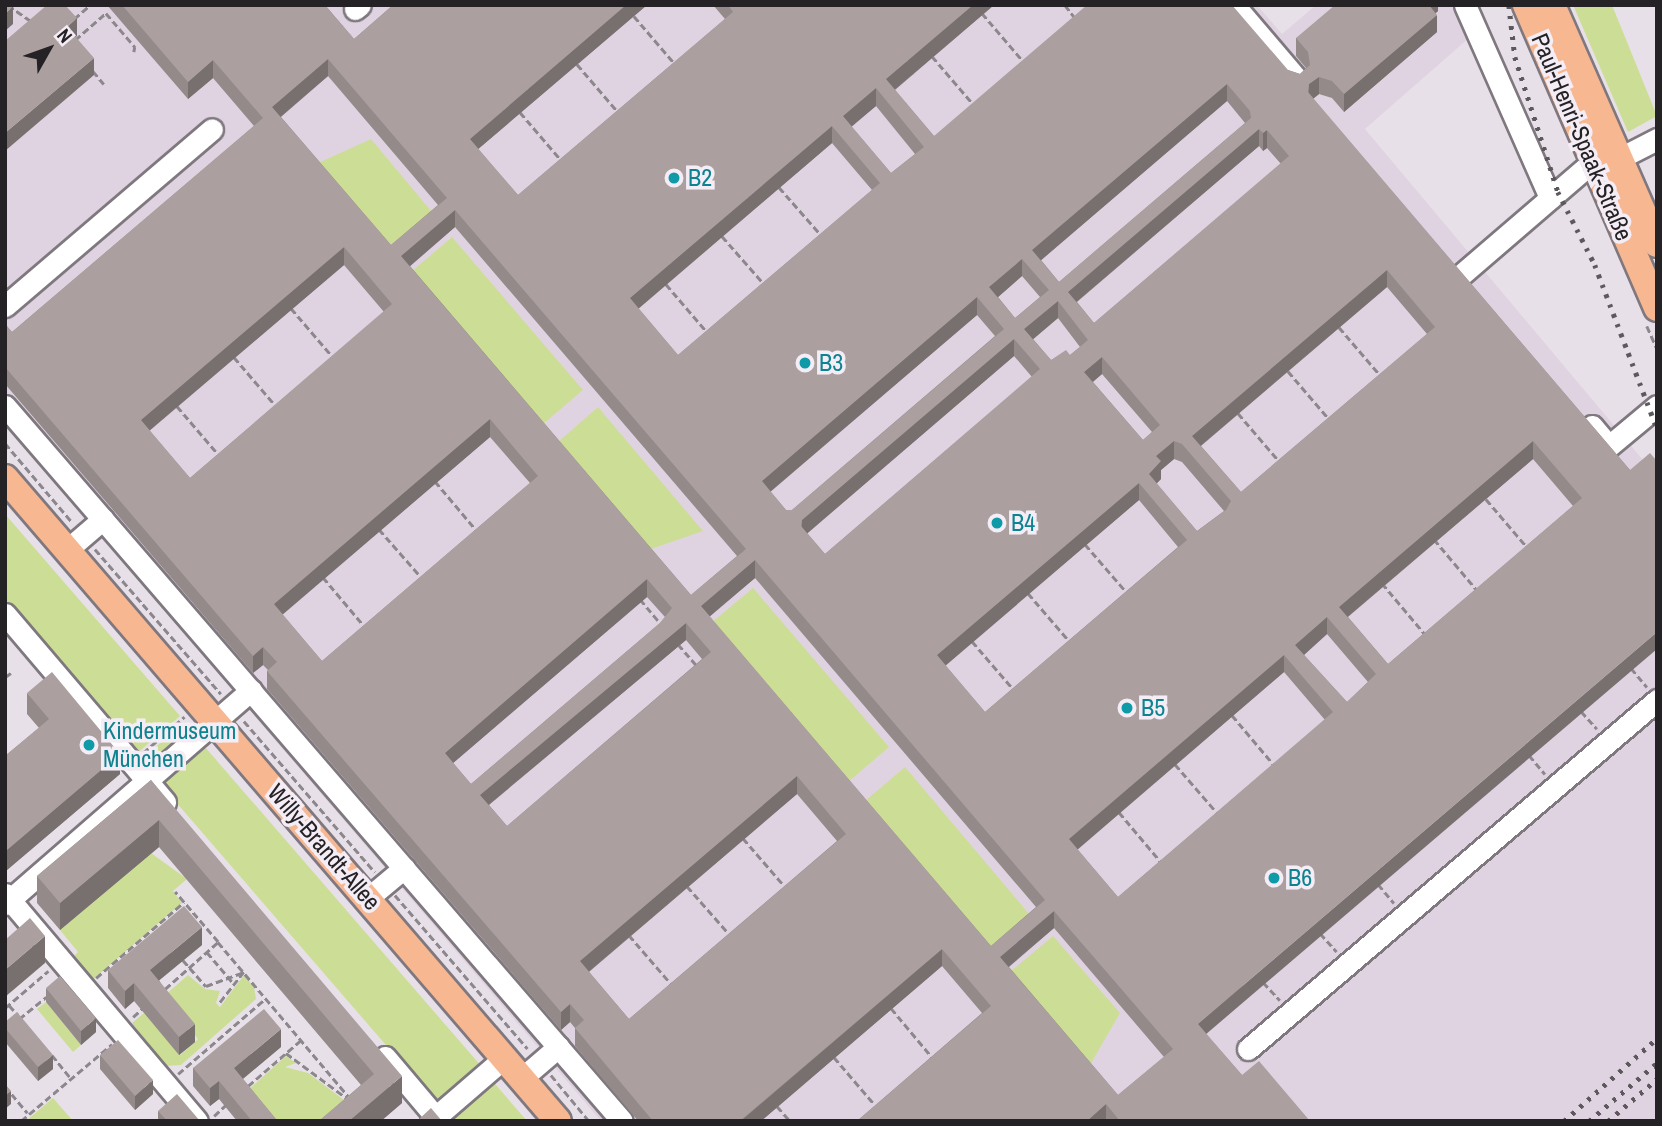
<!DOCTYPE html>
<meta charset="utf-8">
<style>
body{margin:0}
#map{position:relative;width:1662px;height:1126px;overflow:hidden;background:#e7e0e8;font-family:"Archivo Narrow",sans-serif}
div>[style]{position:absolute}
.built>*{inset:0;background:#e0d3e1}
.green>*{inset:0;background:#ccde96}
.path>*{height:2.5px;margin-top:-1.25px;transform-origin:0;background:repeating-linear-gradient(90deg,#8c878d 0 7px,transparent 0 10.5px)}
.roads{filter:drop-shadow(2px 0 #7f787f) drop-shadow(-2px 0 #7f787f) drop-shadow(0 2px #7f787f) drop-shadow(0 -2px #7f787f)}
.minor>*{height:21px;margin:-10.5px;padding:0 10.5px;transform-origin:10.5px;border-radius:10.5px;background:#fff}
.major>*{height:26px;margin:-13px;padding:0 13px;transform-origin:13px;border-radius:13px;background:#f7b790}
.rail>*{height:4.5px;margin-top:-2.25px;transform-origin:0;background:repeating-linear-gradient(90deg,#5c585d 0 3.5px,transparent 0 10.5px)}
.wall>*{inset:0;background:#938a89}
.shaded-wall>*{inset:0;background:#78706f}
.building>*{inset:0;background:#aba09f}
.dots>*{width:19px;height:19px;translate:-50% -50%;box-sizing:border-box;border:4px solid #f4edf5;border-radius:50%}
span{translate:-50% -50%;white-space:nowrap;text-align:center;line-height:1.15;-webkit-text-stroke:7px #f4edf5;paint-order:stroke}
.street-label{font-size:24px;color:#252225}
.culture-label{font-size:24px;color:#0d838f}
.left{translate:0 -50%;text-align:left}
.frame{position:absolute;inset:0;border:7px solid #252225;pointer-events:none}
.north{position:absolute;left:14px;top:14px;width:70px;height:70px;-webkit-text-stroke:5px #f4edf5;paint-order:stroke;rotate:50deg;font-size:19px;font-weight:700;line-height:28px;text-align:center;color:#252225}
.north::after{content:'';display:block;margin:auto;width:24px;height:32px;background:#252225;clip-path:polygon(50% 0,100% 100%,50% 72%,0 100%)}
</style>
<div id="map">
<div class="built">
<i style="clip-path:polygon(5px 5px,1257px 5px,1282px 34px,1316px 5px,1454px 5px,1469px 38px,1365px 129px,1648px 466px,1657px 465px,1657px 1121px,601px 1121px,5px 424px)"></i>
</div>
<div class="green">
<i style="clip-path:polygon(1573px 5px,1612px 5px,1657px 116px,1628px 132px)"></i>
<i style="clip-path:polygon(371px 139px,437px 218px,396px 254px,318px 163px)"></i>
<i style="clip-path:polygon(452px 237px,583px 390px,542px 425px,411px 272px)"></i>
<i style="clip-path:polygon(598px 407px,703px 531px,648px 550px,557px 443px)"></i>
<i style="clip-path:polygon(5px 514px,180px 716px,134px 756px,125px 745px,128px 742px,5px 602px)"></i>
<i style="clip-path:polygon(753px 588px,889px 747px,847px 783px,711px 623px)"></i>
<i style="clip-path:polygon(185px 722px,194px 732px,155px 766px,139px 761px)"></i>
<i style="clip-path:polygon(205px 747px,482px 1067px,436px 1103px,162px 786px,164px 778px)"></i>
<i style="clip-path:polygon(905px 767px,1035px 921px,995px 955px,865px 801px)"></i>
<i style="clip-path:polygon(151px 853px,187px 879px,173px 891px,182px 903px,91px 981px,72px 958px,78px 952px,60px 930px)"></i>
<i style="clip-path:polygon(1053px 936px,1120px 1013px,1090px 1065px,1010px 972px)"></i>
<i style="clip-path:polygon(188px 975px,205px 989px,220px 991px,216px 1003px,220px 1007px,244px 975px,254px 987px,256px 999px,181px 1065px,165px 1066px,132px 1023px,144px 1013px,180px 1055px,195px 1042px,198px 1039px,164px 996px)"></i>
<i style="clip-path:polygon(46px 1002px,81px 1045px,73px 1052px,37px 1009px)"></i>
<i style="clip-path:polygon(286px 1056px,296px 1063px,285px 1067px,308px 1073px,344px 1100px,320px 1121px,274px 1121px,248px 1090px)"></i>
<i style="clip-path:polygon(490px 1078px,527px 1121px,450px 1121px,450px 1115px)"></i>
<i style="clip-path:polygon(53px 1098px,73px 1121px,26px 1121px)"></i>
</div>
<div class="path">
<i style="left:8px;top:5px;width:28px;rotate:35deg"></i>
<i style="left:1065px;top:5px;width:18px;rotate:52deg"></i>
<i style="left:982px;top:13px;width:63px;rotate:49.5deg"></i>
<i style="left:634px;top:16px;width:63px;rotate:49.5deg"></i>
<i style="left:74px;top:19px;width:21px;rotate:-41deg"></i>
<i style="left:75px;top:40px;width:41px;rotate:-41.1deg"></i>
<i style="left:106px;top:13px;width:45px;rotate:49.5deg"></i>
<i style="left:135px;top:47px;width:5px;rotate:101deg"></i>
<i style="left:932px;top:56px;width:65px;rotate:49.4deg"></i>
<i style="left:577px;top:64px;width:63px;rotate:49.5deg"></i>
<i style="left:93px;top:71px;width:17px;rotate:50deg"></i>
<i style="left:520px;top:112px;width:63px;rotate:49.5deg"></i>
<i style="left:779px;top:187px;width:64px;rotate:48.8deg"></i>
<i style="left:722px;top:236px;width:64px;rotate:48.8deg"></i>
<i style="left:666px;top:284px;width:63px;rotate:49.5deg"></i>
<i style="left:291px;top:308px;width:63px;rotate:49.5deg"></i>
<i style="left:1647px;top:326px;width:24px;rotate:66deg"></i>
<i style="left:1339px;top:327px;width:63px;rotate:49.5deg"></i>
<i style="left:234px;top:357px;width:63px;rotate:49.5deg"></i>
<i style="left:1288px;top:371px;width:63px;rotate:49.5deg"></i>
<i style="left:177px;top:406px;width:63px;rotate:49.5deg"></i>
<i style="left:1238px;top:413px;width:63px;rotate:49.5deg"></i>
<i style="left:5px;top:443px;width:104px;rotate:49.7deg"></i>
<i style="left:435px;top:481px;width:67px;rotate:49.9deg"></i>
<i style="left:1486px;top:499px;width:63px;rotate:49.5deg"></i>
<i style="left:379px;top:529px;width:64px;rotate:48.8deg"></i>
<i style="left:1434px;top:539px;width:67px;rotate:49.9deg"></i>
<i style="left:1085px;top:544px;width:67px;rotate:49.2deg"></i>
<i style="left:95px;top:549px;width:192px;rotate:49deg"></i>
<i style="left:323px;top:577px;width:67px;rotate:49.9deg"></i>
<i style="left:1382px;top:583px;width:67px;rotate:49.9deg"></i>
<i style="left:1028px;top:593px;width:66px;rotate:49.3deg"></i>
<i style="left:640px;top:599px;width:31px;rotate:50deg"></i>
<i style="left:972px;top:641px;width:66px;rotate:49.3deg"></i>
<i style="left:678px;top:644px;width:29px;rotate:49deg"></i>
<i style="left:1631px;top:668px;width:25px;rotate:50deg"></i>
<i style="left:5px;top:677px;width:7px;rotate:-34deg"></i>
<i style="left:1581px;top:711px;width:24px;rotate:48deg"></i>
<i style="left:1232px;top:715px;width:67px;rotate:49.9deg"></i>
<i style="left:244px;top:721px;width:200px;rotate:49.1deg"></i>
<i style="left:143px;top:753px;width:55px;rotate:-41.3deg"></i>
<i style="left:1529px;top:755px;width:25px;rotate:50deg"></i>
<i style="left:1175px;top:764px;width:67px;rotate:49.2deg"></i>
<i style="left:1119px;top:812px;width:67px;rotate:49.9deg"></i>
<i style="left:743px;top:838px;width:67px;rotate:49.2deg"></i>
<i style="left:1378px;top:884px;width:25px;rotate:50deg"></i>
<i style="left:687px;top:886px;width:67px;rotate:48.7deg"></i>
<i style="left:395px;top:895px;width:203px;rotate:49.2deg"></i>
<i style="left:1320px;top:933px;width:25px;rotate:48deg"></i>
<i style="left:629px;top:935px;width:67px;rotate:49.2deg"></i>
<i style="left:218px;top:942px;width:203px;rotate:49.8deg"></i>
<i style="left:207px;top:952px;width:42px;rotate:49.8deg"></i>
<i style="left:183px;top:960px;width:35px;rotate:49deg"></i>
<i style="left:206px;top:986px;width:40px;rotate:-20.2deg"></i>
<i style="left:244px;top:972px;width:41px;rotate:128deg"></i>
<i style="left:96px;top:978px;width:116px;rotate:-40.8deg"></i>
<i style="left:1263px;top:982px;width:25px;rotate:47deg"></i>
<i style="left:165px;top:989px;width:71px;rotate:-41.6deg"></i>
<i style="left:218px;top:942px;width:66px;rotate:-130.7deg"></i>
<i style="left:9px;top:1005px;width:13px;rotate:48deg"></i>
<i style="left:5px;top:1008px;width:57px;rotate:-40.7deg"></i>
<i style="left:891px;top:1008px;width:64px;rotate:50.1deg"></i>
<i style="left:133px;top:1017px;width:15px;rotate:-42deg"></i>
<i style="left:19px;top:1019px;width:35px;rotate:-39deg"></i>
<i style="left:286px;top:1053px;width:77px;rotate:36.6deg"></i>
<i style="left:52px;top:1055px;width:28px;rotate:51deg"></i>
<i style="left:834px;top:1057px;width:63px;rotate:49.5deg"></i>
<i style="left:178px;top:1074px;width:115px;rotate:-40.8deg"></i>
<i style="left:551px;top:1075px;width:60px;rotate:50.4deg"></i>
<i style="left:5px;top:1086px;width:35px;rotate:50deg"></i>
<i style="left:248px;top:1086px;width:70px;rotate:-41deg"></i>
<i style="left:777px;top:1106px;width:20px;rotate:49deg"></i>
<i style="left:214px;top:1116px;width:18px;rotate:-43deg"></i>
<i style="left:21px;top:1121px;width:119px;rotate:-40.2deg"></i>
</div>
<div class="roads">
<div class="minor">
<i style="left:1234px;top:5px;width:97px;rotate:49.6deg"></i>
<i style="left:1465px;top:5px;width:211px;rotate:66.2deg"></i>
<i style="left:355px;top:9px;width:6px;rotate:-39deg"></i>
<i style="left:1462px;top:274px;width:172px;rotate:-40.7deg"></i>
<i style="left:1592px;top:162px;width:28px;rotate:-8deg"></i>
<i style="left:1620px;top:158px;width:42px;rotate:-27.2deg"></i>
<i style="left:5px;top:306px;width:272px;rotate:-40.5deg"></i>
<i style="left:5px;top:406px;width:944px;rotate:49.21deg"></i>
<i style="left:1592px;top:426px;width:26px;rotate:50deg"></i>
<i style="left:1609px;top:446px;width:62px;rotate:-39.8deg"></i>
<i style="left:68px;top:549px;width:46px;rotate:-40.6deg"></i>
<i style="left:5px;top:614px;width:247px;rotate:49.6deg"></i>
<i style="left:5px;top:894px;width:297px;rotate:49.8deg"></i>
<i style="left:368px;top:898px;width:47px;rotate:-39.8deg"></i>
<i style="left:5px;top:904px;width:326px;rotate:-41deg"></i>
<i style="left:1248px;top:1049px;width:538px;rotate:-40.47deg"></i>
<i style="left:385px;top:1057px;width:84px;rotate:49.8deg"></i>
<i style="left:522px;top:1078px;width:48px;rotate:-40.7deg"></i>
<i style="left:431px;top:1121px;width:96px;rotate:-40.8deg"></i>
</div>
<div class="major">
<i style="left:1526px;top:5px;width:330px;rotate:66.6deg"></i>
<i style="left:1552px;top:5px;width:261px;rotate:66.3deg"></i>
<i style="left:5px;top:478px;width:848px;rotate:49.3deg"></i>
</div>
</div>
<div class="rail">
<i style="left:1509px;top:5px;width:52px;rotate:83.4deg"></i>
<i style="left:1515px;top:57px;width:142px;rotate:72.3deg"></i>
<i style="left:1558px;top:192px;width:82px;rotate:63.1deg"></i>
<i style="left:1595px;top:265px;width:174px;rotate:69.2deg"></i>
<i style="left:1564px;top:1121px;width:125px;rotate:-41.7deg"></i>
<i style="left:1589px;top:1121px;width:89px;rotate:-40.5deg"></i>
<i style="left:1608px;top:1121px;width:65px;rotate:-40.6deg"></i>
</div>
<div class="wall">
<i style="clip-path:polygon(evenodd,107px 5px,325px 5px,354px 39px,393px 5px,647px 5px,478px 149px,518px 195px,725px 19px,713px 5px,994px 5px,895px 90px,934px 136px,1288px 70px,1300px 74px,1306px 68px,1296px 56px,1296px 38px,1438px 5px,1438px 11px,1436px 13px,1437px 32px,1344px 112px,1332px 98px,1319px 94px,1313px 99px,1630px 470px,1206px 1034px,1242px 1075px,1310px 1121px,857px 1121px,982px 1013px,942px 966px,761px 1121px,638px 1121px,575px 1046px,575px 1028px,570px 1022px,561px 1030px,267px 689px,267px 671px,268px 670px,263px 665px,253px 673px,5px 384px,5px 324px,12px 332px,254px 126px,213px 78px,188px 99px,107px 5px,328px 76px,438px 205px,391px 245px,281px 117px,328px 76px,107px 5px,1227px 101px,1245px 123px,1059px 282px,1041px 260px,1227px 101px,107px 5px,876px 106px,915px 154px,891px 173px,851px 126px,876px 106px,107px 5px,832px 143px,872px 190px,678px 355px,638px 308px,832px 143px,107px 5px,1259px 146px,1263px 151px,1267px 148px,1281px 164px,1094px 323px,1077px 302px,1259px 146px,107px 5px,455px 227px,737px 556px,691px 595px,410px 266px,455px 227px,107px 5px,344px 265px,384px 312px,190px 478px,149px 430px,344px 265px,107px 5px,1022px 276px,1040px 297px,1015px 318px,998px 297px,1022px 276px,107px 5px,1387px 287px,1427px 334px,1241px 492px,1201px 446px,1387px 287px,107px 5px,977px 315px,995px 336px,792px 510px,786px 510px,770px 491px,977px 315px,107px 5px,1058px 318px,1080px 347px,1070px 355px,1051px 360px,1033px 339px,1058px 318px,107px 5px,1014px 356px,1032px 377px,825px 554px,807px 533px,1014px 356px,107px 5px,1102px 374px,1152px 432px,1143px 440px,1093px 382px,1102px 374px,107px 5px,490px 437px,530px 483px,322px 661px,282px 614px,490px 437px,107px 5px,1174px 459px,1182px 462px,1224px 511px,1197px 531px,1156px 483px,1161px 479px,1161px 470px,1174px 459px,107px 5px,1533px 459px,1573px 506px,1388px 664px,1348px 617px,1533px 459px,107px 5px,1139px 500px,1178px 547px,985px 712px,945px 665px,1139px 500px,107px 5px,755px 578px,1036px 907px,991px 946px,709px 616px,755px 578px,107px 5px,647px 597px,665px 617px,660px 623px,471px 784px,453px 763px,647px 597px,107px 5px,1327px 634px,1368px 682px,1347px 702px,1304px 655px,1327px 634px,107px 5px,686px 640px,702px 659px,507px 826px,489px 805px,686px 640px,107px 5px,1284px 672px,1325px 720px,1118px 897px,1077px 849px,1284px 672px,107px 5px,797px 794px,837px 841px,629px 1019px,589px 972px,797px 794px,107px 5px,1054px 928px,1164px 1057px,1118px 1095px,1009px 967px,1054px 928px)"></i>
<i style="clip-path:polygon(27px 693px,120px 774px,7px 870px,5px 868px,5px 756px,39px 728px,27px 714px)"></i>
<i style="clip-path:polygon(151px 780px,402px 1103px,381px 1121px,319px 1121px,361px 1085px,159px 847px,60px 930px,37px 903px,37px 876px)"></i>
<i style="clip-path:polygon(202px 945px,159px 980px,195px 1042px,179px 1055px,134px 1001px,125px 1009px,108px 988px,108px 970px)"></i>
<i style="clip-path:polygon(46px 988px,96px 1032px,81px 1045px,46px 1002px)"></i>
<i style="clip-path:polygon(5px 1022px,53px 1069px,38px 1081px,5px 1042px)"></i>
<i style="clip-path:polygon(281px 1047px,243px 1079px,277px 1121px,237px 1121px,219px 1099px,210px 1106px,193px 1086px,193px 1068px)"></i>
<i style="clip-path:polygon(100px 1055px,153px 1094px,135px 1110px,100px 1069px)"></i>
<i style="clip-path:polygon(158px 1111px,200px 1121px,158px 1121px)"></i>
</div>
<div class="shaded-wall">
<i style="clip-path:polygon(626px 5px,647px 5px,470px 156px,470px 139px)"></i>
<i style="clip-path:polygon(973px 5px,994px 5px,886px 97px,886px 79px)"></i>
<i style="clip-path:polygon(1427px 5px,1438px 5px,1438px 11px,1427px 20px)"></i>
<i style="clip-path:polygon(13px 6px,13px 24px,5px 31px,5px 14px)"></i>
<i style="clip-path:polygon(1437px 15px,1437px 32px,1344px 112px,1344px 94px)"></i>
<i style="clip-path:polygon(77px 18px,77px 36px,67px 44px,67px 27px)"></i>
<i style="clip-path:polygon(94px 58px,94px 75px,5px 151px,5px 133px)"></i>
<i style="clip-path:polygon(328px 59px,328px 76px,272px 124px,272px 107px)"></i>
<i style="clip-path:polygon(213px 60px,213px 78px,188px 99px,188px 82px)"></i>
<i style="clip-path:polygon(1319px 77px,1319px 94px,1309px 102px,1308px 110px,1309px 84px)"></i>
<i style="clip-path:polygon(1227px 84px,1227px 101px,1032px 268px,1032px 250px)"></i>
<i style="clip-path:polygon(876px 88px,876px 106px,843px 134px,843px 116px)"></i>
<i style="clip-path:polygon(832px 126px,832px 143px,630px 316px,630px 298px)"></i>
<i style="clip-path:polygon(1259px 129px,1259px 146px,1068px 309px,1068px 292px)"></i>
<i style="clip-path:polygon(1267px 130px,1267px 148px,1263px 151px,1263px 133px)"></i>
<i style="clip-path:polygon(455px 210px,455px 227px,401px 274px,401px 256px)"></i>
<i style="clip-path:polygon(344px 247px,344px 265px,141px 438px,141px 420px)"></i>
<i style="clip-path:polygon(1022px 259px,1022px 276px,989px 305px,989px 287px)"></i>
<i style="clip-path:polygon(1387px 270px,1387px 287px,1192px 453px,1192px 436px)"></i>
<i style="clip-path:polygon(977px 297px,977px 315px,762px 499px,762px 481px)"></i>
<i style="clip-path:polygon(1058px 301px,1058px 318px,1024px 347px,1024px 329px)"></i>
<i style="clip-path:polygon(1014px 339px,1014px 356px,802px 538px,802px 520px)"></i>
<i style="clip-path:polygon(1102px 357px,1102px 374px,1084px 389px,1084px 372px)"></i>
<i style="clip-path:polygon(490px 419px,490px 437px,274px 622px,274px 604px)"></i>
<i style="clip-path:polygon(1174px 441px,1174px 459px,1161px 470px,1161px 479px,1149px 492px,1149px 474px,1156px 456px)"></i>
<i style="clip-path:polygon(1533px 441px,1533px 459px,1339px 624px,1339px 607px)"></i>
<i style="clip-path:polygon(1139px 483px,1139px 500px,937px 673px,937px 655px)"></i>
<i style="clip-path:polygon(755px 560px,755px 578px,701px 624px,701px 606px)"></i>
<i style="clip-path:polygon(647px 579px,647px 597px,445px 770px,445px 753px)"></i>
<i style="clip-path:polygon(1327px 617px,1327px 634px,1295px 663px,1295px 645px)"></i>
<i style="clip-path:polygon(686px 623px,686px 640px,480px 812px,480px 795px)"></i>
<i style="clip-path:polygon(1657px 632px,1657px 649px,1198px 1041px,1198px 1024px)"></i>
<i style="clip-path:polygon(263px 647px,263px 665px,253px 673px,253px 656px)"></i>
<i style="clip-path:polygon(1284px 655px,1284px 672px,1069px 857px,1069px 839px)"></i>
<i style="clip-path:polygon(120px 754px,120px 774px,7px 870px,7px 850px)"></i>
<i style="clip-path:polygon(797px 776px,797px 794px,580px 979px,580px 961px)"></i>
<i style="clip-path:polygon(159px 820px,159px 847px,60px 930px,60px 903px)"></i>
<i style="clip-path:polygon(1054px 911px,1054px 928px,1000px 974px,1000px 957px)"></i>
<i style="clip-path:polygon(202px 927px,202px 945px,150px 988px,150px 970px)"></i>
<i style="clip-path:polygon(45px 936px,45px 963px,5px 997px,5px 970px)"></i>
<i style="clip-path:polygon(942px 949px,942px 966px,761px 1121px,741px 1121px)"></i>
<i style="clip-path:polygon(134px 983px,134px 1001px,125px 1009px,125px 991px)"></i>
<i style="clip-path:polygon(570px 1004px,570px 1022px,561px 1030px,561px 1012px)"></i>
<i style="clip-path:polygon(96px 1018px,96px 1032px,81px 1045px,81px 1031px)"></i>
<i style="clip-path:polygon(195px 1024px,195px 1042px,179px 1055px,179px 1037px)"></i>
<i style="clip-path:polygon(281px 1029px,281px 1047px,234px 1086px,234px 1068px)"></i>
<i style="clip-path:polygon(53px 1055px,53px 1069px,38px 1081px,38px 1067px)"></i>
<i style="clip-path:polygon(402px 1076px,402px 1103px,381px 1121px,349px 1121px)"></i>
<i style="clip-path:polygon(153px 1080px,153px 1094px,135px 1110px,135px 1096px)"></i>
<i style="clip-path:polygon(219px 1081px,219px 1099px,210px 1106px,210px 1088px)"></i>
<i style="clip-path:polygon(11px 1091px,11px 1104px,5px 1109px,5px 1095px)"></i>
<i style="clip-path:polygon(1106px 1104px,1106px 1121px,1087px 1121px)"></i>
</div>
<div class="building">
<i style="clip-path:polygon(5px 5px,12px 5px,13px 6px,5px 14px)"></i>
<i style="clip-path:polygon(47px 5px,65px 5px,77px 18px,67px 27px,94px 58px,5px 133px,5px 41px)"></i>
<i style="clip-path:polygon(evenodd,122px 5px,325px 5px,354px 39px,393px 5px,626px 5px,470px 139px,518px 195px,733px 12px,728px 5px,973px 5px,886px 79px,934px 136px,1087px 5px,1232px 5px,1288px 70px,1300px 74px,1310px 65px,1308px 52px,1296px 38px,1335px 5px,1429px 5px,1437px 15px,1344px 94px,1332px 81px,1319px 77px,1309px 84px,1308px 92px,1630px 470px,1650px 453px,1657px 461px,1657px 632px,1198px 1024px,1242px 1075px,1259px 1061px,1310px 1121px,1120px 1121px,1106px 1104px,1087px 1121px,857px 1121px,991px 1006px,942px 949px,741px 1120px,742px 1121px,653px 1121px,575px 1028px,584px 1020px,570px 1004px,561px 1012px,267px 671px,277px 662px,263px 647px,253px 656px,5px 367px,5px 324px,12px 332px,263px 118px,213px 60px,188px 82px,122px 5px,328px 59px,447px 198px,391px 245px,272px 107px,328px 59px,122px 5px,1227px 84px,1250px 111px,1251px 118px,1059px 282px,1032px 250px,1227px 84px,122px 5px,876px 88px,924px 147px,891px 173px,843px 116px,876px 88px,122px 5px,832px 126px,880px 183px,678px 355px,630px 298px,832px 126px,122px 5px,1259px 129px,1263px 133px,1267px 130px,1289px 156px,1094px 323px,1068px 292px,1259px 129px,122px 5px,455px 210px,746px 549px,691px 595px,401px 256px,455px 210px,122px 5px,344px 247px,392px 304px,190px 478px,141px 420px,344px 247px,122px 5px,1022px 259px,1049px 290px,1015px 318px,989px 287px,1022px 259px,122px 5px,1387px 270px,1435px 327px,1241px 492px,1192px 436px,1387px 270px,122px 5px,977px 297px,1004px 329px,792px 510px,786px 510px,762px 481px,977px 297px,122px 5px,1058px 301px,1088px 340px,1070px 355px,1066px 350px,1051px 360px,1024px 329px,1058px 301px,122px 5px,1014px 339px,1040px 369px,825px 554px,801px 526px,802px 520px,1014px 339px,122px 5px,1102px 357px,1160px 425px,1143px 440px,1084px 372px,1102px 357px,122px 5px,490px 419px,538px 476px,322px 661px,274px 604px,490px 419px,122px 5px,1174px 441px,1182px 444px,1231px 501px,1226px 510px,1197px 531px,1149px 474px,1161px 461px,1156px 456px,1174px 441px,122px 5px,1533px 441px,1582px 498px,1388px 664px,1339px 607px,1533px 441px,122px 5px,1139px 483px,1187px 540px,985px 712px,937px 655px,1139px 483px,122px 5px,755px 560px,1045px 900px,991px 946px,701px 606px,755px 560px,122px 5px,647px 579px,672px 608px,660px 623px,471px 784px,445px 753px,647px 579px,122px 5px,1327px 617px,1376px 674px,1347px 702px,1295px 645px,1327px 617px,122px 5px,686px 623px,711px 652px,507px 826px,480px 795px,686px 623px,122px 5px,1284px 655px,1333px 712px,1118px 897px,1069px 839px,1284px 655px,122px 5px,797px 776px,846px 834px,629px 1019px,580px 961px,797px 776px,122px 5px,1054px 911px,1173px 1049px,1118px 1095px,1000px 957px,1054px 911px)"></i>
<i style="clip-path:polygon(52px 672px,120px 754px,7px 850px,5px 847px,5px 756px,49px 719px,27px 693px)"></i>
<i style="clip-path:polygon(151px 780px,402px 1076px,349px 1121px,319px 1121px,374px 1074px,159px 820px,60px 903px,37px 876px)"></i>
<i style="clip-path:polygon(184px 906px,202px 927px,150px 970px,195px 1024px,179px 1037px,134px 983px,125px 991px,108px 970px)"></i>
<i style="clip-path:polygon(30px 918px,45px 936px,5px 970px,5px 940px)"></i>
<i style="clip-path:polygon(60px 976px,96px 1018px,81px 1031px,46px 988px)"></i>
<i style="clip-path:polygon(264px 1009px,281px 1029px,234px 1068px,277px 1120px,275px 1121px,252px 1121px,219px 1081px,210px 1088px,193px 1068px)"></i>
<i style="clip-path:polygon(17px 1012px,53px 1055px,38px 1067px,5px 1028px,5px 1022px)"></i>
<i style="clip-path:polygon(118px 1040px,153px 1080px,135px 1096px,100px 1055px)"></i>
<i style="clip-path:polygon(5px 1084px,11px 1091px,5px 1095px)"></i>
<i style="clip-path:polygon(177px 1094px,200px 1121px,167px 1121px,158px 1111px)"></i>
<i style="clip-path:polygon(431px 1108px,442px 1121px,417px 1121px)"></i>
</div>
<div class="dots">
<i style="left:674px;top:178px;background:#0f9aa8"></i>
<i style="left:805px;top:363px;background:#0f9aa8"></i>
<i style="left:997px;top:523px;background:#0f9aa8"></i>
<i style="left:1127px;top:708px;background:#0f9aa8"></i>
<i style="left:89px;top:745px;background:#0f9aa8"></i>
<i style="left:1274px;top:878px;background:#0f9aa8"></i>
</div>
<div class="street-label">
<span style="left:1582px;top:137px;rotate:67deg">Paul-Henri-Spaak-Straße</span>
<span style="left:324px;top:847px;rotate:49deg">Willy-Brandt-Allee</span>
</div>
<div class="culture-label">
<span class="left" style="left:688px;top:178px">B2</span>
<span class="left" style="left:819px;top:363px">B3</span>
<span class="left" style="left:1011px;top:523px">B4</span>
<span class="left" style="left:1141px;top:708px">B5</span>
<span class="left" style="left:103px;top:745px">Kindermuseum<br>München</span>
<span class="left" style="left:1288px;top:878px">B6</span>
</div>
<div class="frame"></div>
<div class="north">N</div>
</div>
